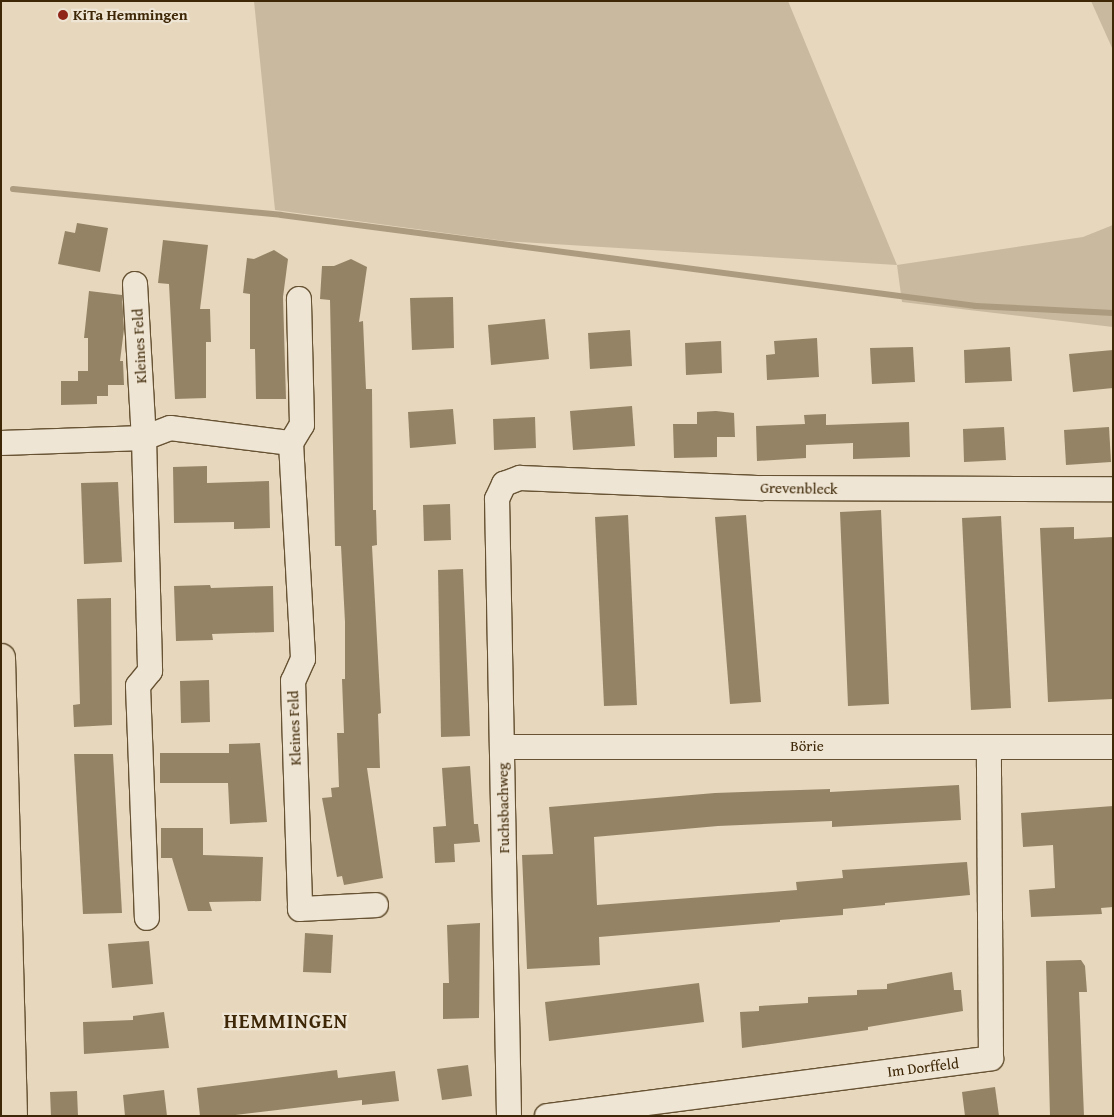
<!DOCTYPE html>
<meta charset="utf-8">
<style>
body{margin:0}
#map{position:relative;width:1114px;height:1117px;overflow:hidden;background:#e6d7bd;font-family:"Gentium Book Plus",serif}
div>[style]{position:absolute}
.green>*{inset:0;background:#c9b99e}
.stream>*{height:6px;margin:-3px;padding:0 3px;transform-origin:3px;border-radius:3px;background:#ad9b7f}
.building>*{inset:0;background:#958365}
.roads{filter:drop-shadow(1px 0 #675334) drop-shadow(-1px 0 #675334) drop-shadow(0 1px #675334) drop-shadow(0 -1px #675334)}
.minor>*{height:24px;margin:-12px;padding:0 12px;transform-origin:12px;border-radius:12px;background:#efe5d4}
.major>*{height:28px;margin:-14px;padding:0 14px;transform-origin:14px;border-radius:14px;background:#e6d7bd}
.dots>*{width:14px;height:14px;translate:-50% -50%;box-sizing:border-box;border:2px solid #efe5d4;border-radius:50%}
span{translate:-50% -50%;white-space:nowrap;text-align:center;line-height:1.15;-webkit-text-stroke:4.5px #efe5d4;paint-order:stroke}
.poi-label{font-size:15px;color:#3d2706;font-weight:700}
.left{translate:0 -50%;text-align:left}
.street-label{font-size:15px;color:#3d2706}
.district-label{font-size:20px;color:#3d2706;font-weight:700;letter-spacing:1px}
.frame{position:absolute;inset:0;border:2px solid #3d2706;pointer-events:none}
</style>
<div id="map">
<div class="green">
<i style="clip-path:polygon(254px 1px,788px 1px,897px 265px,1083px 237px,1113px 225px,1113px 327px,902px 302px,897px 265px,505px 241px,275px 210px)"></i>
<i style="clip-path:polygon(1091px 1px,1113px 1px,1113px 50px)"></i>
</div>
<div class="stream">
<i style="left:13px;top:189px;width:269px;rotate:5.5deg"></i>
<i style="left:281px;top:215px;width:701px;rotate:7.46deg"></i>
<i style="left:976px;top:306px;width:137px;rotate:2.9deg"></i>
</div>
<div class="building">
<i style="clip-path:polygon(77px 223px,108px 228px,100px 272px,58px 264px,65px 231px,75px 233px)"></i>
<i style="clip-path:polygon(163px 240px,208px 245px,200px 309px,210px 309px,211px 342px,206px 342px,206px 398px,175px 399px,169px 284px,158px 283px)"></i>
<i style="clip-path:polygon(274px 250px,288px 259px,283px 297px,286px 399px,256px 399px,255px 349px,250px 349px,250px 294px,243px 293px,247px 258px,254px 259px)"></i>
<i style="clip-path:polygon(351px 259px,367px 267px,359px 322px,363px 321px,366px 389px,372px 389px,373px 510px,376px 510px,377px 545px,372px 546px,381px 713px,378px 714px,380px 768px,367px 768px,383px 878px,344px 885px,342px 876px,337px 877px,322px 798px,332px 797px,331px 788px,339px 787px,337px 733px,344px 733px,342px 679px,345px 679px,345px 622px,341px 546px,335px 546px,330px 300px,320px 299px,322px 266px,334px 266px)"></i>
<i style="clip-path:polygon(89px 291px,122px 295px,124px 329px,120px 361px,123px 361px,124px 385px,108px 385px,108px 396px,97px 396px,97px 404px,61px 405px,61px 381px,78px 381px,78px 371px,88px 371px,88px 338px,84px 338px)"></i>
<i style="clip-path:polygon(453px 297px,454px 348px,412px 350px,410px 298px)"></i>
<i style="clip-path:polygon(545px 319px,549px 359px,491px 365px,488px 325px)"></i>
<i style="clip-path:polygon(630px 330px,632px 366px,590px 369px,588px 333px)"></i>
<i style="clip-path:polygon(817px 338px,819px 377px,767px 380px,766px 355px,775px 354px,774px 341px)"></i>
<i style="clip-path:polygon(721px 341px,722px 373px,686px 375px,685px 343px)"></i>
<i style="clip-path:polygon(913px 347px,915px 382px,872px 384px,870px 348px)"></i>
<i style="clip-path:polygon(1010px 347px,1012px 381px,965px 383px,964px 350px)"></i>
<i style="clip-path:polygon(1113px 350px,1113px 388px,1073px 392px,1069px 354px)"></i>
<i style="clip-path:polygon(632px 406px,635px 446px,573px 450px,570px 411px)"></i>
<i style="clip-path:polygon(453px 409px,456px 444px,410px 448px,408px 412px)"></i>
<i style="clip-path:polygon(716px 411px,734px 413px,735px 437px,717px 437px,717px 457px,674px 458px,673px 424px,697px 424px,697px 412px)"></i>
<i style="clip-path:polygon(826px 414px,826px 425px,909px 422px,910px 457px,853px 459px,853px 443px,806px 445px,806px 458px,757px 461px,756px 426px,805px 424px,804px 415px)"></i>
<i style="clip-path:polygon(535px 417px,536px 448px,494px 450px,493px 419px)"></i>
<i style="clip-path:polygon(1004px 427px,1006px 460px,964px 462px,963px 429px)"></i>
<i style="clip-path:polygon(1109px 427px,1111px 462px,1066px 465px,1064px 430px)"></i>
<i style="clip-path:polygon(207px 466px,207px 483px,269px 481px,270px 528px,234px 529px,234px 522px,174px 523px,173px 467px)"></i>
<i style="clip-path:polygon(118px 482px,122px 562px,84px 564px,81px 483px)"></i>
<i style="clip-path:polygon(450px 504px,451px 540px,424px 541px,423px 505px)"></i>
<i style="clip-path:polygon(881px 510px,889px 704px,848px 706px,840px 512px)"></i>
<i style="clip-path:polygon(628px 515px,637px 705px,604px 706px,595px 517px)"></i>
<i style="clip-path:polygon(746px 515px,761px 702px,730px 704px,715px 517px)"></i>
<i style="clip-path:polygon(1001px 516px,1011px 708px,971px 710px,962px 518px)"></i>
<i style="clip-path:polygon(1074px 527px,1074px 539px,1113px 537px,1113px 699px,1048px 702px,1040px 528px)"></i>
<i style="clip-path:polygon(463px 569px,470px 736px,441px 737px,438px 570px)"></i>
<i style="clip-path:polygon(210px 585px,211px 588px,273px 586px,274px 632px,212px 634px,213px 640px,176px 641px,174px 586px)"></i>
<i style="clip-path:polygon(111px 598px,112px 725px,74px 727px,73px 705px,80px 704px,77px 599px)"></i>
<i style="clip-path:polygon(209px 680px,210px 722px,181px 723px,180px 681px)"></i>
<i style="clip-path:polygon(260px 743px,267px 822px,230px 824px,228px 783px,160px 783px,160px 753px,229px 753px,229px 744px)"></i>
<i style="clip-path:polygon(74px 754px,113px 754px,122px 913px,83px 914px)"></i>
<i style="clip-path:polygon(470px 766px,474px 824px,478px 824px,480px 842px,454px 844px,455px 862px,435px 863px,433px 827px,446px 826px,442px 768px)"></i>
<i style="clip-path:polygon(959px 785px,961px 820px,832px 827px,832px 821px,718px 826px,594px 837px,597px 905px,797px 890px,796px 882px,843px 878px,842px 870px,967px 862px,970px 895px,885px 903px,885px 905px,843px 909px,843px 915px,780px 920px,780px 922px,599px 937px,600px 965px,527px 969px,522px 855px,553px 854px,549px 807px,715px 793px,830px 789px,830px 792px)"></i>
<i style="clip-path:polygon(1113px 806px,1113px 907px,1101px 908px,1102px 914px,1031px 917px,1029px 890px,1055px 888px,1053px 845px,1023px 847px,1021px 813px)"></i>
<i style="clip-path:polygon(161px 828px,203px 828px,203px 855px,263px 857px,261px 901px,209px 902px,212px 911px,188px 911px,172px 858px,161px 858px)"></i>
<i style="clip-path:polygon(480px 923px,479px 1018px,443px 1019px,443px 983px,449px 983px,447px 925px)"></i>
<i style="clip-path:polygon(305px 933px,333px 935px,331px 973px,303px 972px)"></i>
<i style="clip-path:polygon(149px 941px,153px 984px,112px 988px,108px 944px)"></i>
<i style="clip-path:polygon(1081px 960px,1085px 966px,1087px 992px,1079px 992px,1084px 1116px,1050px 1116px,1046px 961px)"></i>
<i style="clip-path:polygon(952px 972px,954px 990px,961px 990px,963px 1011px,868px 1027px,868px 1030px,742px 1048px,740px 1012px,759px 1011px,759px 1006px,808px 1003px,808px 997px,857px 995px,857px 990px,887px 989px,887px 984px)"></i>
<i style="clip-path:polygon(699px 983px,704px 1022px,549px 1041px,545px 1002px)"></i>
<i style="clip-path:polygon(164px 1012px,169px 1048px,84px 1054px,83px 1022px,133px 1020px,133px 1016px)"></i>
<i style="clip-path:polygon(468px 1065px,472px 1096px,442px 1100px,437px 1069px)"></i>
<i style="clip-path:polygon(337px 1070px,338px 1078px,395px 1071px,399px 1101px,362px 1105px,362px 1100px,227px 1116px,200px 1116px,197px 1088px)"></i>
<i style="clip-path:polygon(995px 1087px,999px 1116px,965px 1116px,962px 1092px)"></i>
<i style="clip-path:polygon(164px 1090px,167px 1116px,125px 1116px,123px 1095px)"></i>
<i style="clip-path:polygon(77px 1091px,78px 1116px,51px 1116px,50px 1092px)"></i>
</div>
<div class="roads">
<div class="minor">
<i style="left:135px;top:284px;width:154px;rotate:86.7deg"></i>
<i style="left:144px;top:438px;width:233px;rotate:88.5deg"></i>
<i style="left:150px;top:671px;width:19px;rotate:129deg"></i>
<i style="left:138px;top:686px;width:232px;rotate:87.8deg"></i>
<i style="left:1px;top:443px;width:143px;rotate:-2deg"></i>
<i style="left:144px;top:438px;width:28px;rotate:-21deg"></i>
<i style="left:170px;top:428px;width:122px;rotate:7.1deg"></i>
<i style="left:291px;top:443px;width:216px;rotate:86.8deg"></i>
<i style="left:303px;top:659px;width:24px;rotate:114deg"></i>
<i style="left:293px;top:681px;width:228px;rotate:88.2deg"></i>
<i style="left:300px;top:909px;width:76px;rotate:-3deg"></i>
<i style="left:291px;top:443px;width:21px;rotate:-59deg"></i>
<i style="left:302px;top:425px;width:126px;rotate:-91.4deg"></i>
<i style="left:502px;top:747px;width:611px"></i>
<i style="left:509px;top:1116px;width:617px;rotate:-91.11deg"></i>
<i style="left:497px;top:499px;width:17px;rotate:-65deg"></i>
<i style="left:504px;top:484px;width:17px;rotate:-21deg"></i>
<i style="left:520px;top:478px;width:243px;rotate:2.4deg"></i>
<i style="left:763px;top:488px;width:350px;rotate:0.2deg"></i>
<i style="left:547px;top:1116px;width:448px;rotate:-7.4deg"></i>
<i style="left:991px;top:1058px;width:311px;rotate:-90.4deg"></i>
</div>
<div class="major">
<i style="left:1px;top:658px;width:458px;rotate:88.5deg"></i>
</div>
</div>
<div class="dots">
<i style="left:63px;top:15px;background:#8f2418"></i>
</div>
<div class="poi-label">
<span class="left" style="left:73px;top:15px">KiTa Hemmingen</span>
</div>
<div class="street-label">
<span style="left:139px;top:346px;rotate:-93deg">Kleines Feld</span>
<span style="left:799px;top:488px;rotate:1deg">Grevenbleck</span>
<span style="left:294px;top:728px;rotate:-92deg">Kleines Feld</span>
<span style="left:807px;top:746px">Börie</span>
<span style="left:503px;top:808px;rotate:-91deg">Fuchsbachweg</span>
<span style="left:923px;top:1067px;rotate:-7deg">Im Dorffeld</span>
</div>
<div class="district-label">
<span style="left:286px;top:1020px">HEMMINGEN</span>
</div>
<div class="frame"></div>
</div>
